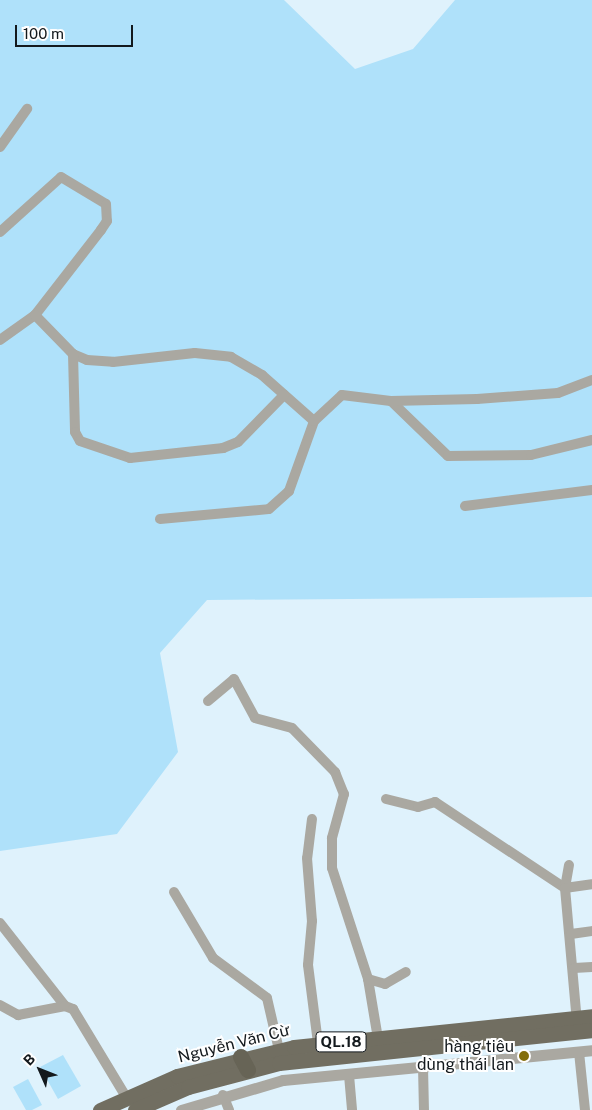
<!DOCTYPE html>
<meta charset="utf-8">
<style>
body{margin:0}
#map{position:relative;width:592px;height:1110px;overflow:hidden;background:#dff2fc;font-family:"Public Sans",sans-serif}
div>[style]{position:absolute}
.green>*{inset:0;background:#afe1fa}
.minor>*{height:10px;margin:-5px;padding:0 5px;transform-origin:5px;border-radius:5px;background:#aaa8a1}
.tertiary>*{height:11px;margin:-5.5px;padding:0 5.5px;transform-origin:5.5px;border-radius:5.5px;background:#aaa8a1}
.primary>*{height:15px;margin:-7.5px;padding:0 7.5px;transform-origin:7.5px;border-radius:7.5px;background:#716e61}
.trunk>*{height:16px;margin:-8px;padding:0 8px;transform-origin:8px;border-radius:8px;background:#676456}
.dots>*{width:14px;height:14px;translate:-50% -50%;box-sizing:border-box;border:2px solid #fff;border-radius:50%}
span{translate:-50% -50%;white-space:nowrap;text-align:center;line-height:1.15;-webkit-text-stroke:4px #fff;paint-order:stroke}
.shield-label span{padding:1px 4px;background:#fff;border:1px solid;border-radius:4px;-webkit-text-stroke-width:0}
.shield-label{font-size:15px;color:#13191d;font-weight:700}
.street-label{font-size:16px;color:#13191d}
.poi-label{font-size:16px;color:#13191d}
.right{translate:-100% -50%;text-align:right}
.north{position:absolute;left:15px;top:1045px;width:50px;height:50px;-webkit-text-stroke:4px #fff;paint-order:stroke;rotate:314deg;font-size:14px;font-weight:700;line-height:20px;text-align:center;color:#13191d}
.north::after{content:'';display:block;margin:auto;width:18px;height:22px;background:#13191d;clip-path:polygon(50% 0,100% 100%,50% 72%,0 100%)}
.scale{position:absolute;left:15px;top:25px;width:118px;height:22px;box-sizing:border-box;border:2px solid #13191d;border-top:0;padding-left:6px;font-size:15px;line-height:18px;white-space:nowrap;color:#13191d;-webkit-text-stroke:4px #fff;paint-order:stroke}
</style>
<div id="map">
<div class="green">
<i style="clip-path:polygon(0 0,284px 0,355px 69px,413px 49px,455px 0,592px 0,592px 597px,207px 600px,160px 653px,178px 752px,117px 834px,0 851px)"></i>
<i style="clip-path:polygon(63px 1055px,81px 1086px,58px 1099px,40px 1067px)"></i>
<i style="clip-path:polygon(28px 1079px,42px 1105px,32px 1110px,26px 1110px,13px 1087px)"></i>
</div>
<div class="minor">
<i style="left:0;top:147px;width:47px;rotate:-54.6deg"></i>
<i style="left:0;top:232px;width:82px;rotate:-42deg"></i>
<i style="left:61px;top:177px;width:52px;rotate:31deg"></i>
<i style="left:106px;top:204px;width:17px;rotate:87deg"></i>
<i style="left:107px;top:221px;width:11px;rotate:124deg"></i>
<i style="left:101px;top:230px;width:108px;rotate:127.8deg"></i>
<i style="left:0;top:340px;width:43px;rotate:-35.5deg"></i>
<i style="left:35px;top:315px;width:54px;rotate:45.7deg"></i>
<i style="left:73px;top:354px;width:15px;rotate:23deg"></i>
<i style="left:87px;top:360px;width:26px;rotate:4deg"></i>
<i style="left:113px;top:362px;width:82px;rotate:-6.3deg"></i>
<i style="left:195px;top:353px;width:36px;rotate:6deg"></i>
<i style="left:231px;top:357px;width:36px;rotate:30deg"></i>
<i style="left:262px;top:375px;width:69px;rotate:41.5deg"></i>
<i style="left:73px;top:354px;width:78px;rotate:88.5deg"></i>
<i style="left:75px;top:432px;width:10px;rotate:61deg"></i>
<i style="left:80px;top:441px;width:53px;rotate:18.8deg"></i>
<i style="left:130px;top:458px;width:94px;rotate:-6.1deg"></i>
<i style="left:223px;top:448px;width:16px;rotate:-22deg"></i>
<i style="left:238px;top:442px;width:66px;rotate:-45.6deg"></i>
<i style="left:391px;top:401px;width:79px;rotate:44deg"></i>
<i style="left:448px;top:456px;width:83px;rotate:-0.7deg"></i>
<i style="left:531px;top:455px;width:63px;rotate:-13.8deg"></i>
<i style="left:465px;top:506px;width:128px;rotate:-7.2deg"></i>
<i style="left:160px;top:519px;width:109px;rotate:-5.2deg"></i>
<i style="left:269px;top:509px;width:27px;rotate:-42deg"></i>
<i style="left:289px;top:491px;width:74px;rotate:-70.3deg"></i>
<i style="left:314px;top:421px;width:38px;rotate:-43deg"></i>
<i style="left:342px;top:395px;width:49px;rotate:7deg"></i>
<i style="left:391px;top:401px;width:86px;rotate:-1.3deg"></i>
<i style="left:477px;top:399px;width:81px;rotate:-4.2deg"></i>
<i style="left:558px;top:393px;width:36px;rotate:-21deg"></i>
<i style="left:208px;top:701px;width:34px;rotate:-40deg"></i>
<i style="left:234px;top:679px;width:44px;rotate:61.7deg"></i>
<i style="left:255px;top:718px;width:38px;rotate:15deg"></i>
<i style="left:292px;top:728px;width:62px;rotate:45.7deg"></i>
<i style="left:335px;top:772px;width:24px;rotate:68deg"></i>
<i style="left:344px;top:794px;width:46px;rotate:105.3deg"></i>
<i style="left:332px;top:838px;width:30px;rotate:90deg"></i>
<i style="left:332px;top:868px;width:117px;rotate:72deg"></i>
<i style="left:368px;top:979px;width:61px;rotate:80.5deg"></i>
<i style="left:386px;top:799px;width:33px;rotate:14deg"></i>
<i style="left:418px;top:807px;width:18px;rotate:-16deg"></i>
<i style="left:435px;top:802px;width:156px;rotate:33.5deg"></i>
<i style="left:565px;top:888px;width:27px;rotate:-8deg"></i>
<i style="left:312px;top:819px;width:39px;rotate:97deg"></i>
<i style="left:307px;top:858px;width:63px;rotate:85.5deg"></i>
<i style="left:312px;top:921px;width:44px;rotate:95.2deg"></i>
<i style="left:308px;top:965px;width:79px;rotate:82.7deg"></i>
<i style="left:569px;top:865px;width:23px;rotate:100deg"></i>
<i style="left:565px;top:888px;width:136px;rotate:84.9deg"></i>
<i style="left:174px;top:892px;width:77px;rotate:59.4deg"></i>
<i style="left:213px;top:958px;width:67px;rotate:36.5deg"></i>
<i style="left:267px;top:998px;width:53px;rotate:77deg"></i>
<i style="left:0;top:923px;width:105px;rotate:51.9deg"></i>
<i style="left:571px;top:934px;width:21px;rotate:-8deg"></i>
<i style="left:574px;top:968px;width:18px;rotate:-3deg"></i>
<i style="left:368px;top:979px;width:18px;rotate:16deg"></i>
<i style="left:385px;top:984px;width:24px;rotate:-30deg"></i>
<i style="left:0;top:1005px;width:21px;rotate:29deg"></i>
<i style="left:18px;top:1015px;width:48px;rotate:-10.8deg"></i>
<i style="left:65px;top:1006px;width:9px;rotate:21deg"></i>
<i style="left:73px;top:1009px;width:103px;rotate:58.9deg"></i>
<i style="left:579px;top:1052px;width:58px;rotate:84.1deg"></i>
<i style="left:423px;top:1067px;width:43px;rotate:88.7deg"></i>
<i style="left:349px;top:1075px;width:35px;rotate:85deg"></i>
<i style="left:223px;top:1095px;width:16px;rotate:68deg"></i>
</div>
<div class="tertiary">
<i style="left:181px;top:1110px;width:106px;rotate:-16.4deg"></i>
<i style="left:283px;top:1080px;width:310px;rotate:-5.5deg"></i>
</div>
<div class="primary">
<i style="left:100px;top:1110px;width:84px;rotate:-23.8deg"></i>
<i style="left:177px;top:1076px;width:121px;rotate:-13.9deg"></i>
<i style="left:294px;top:1047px;width:300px;rotate:-5.9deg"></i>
<i style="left:135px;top:1110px;width:58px;rotate:-23.5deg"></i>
<i style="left:188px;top:1087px;width:94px;rotate:-14.8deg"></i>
<i style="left:279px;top:1063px;width:315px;rotate:-6deg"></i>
</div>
<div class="trunk">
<i style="left:241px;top:1057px;width:15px;rotate:62deg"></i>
</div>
<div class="dots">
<i style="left:524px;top:1056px;background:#836e0c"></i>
</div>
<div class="shield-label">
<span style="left:341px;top:1042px">QL.18</span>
</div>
<div class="street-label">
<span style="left:234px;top:1044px;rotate:-14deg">Nguyễn Văn Cừ</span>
</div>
<div class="poi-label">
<span class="right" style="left:514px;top:1056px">hàng tiêu<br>dùng thái lan</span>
</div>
<div class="north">B</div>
<div class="scale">100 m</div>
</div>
